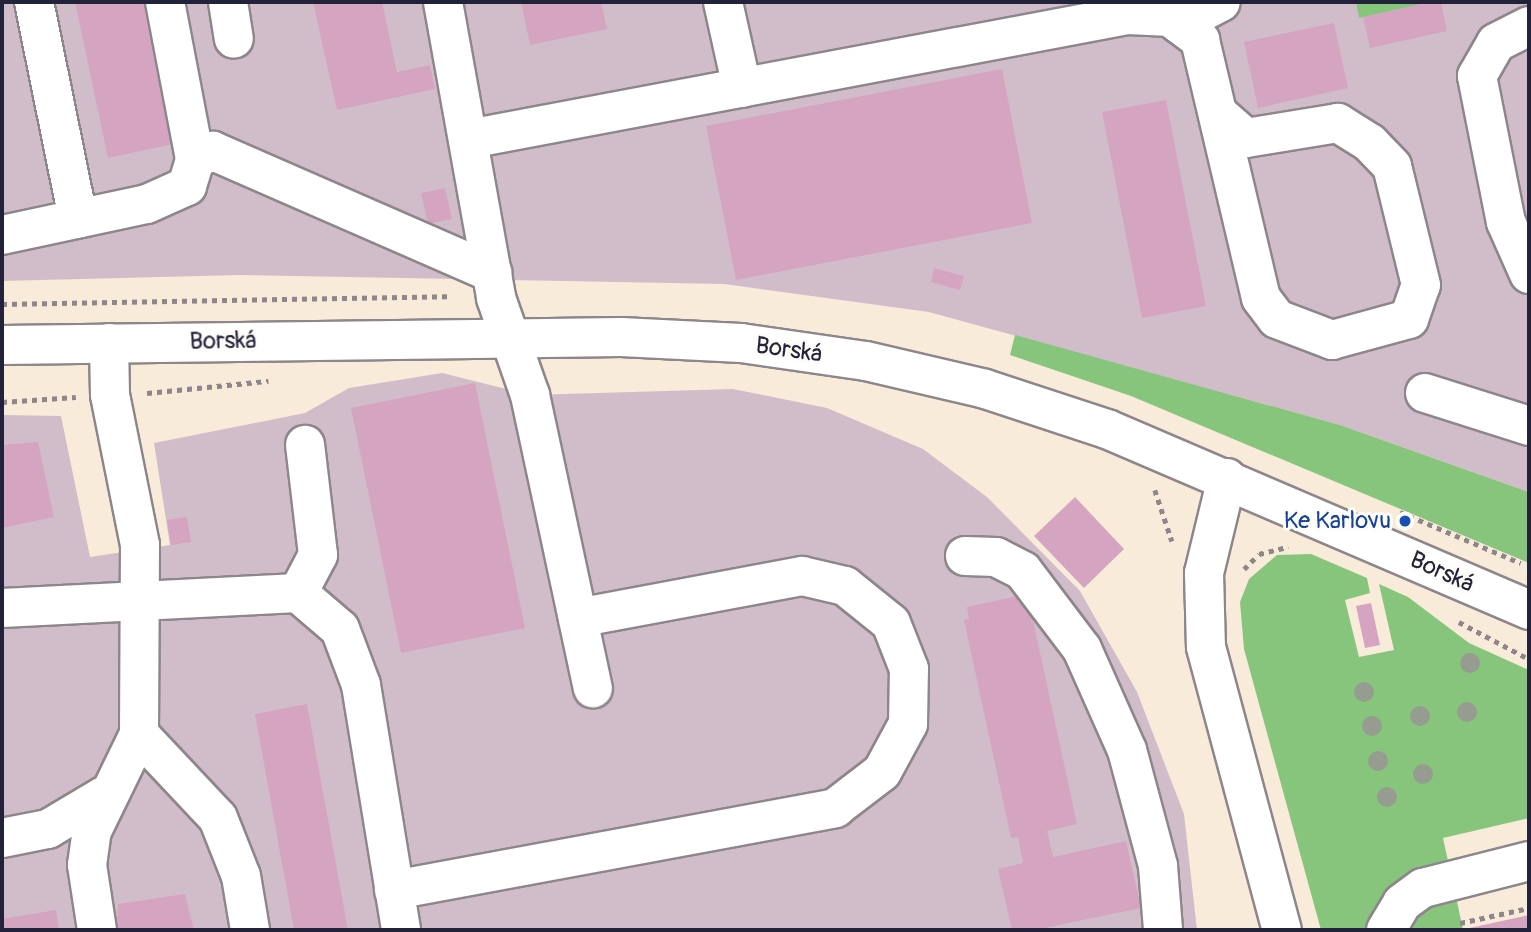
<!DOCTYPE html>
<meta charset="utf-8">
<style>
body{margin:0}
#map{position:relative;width:1531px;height:932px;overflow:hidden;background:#f8ebd9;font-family:Pangolin,sans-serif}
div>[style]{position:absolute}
.industrial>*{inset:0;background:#d1bdca}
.green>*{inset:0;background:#87c57c}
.building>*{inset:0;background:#d5a4c1}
.path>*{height:4.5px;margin-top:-2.25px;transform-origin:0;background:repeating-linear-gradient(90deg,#8d868a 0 5px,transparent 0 10px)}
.roads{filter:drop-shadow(2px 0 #8d868a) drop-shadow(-2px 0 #8d868a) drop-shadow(0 2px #8d868a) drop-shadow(0 -2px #8d868a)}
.minor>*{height:38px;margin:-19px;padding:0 19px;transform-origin:19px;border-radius:19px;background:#fff}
.trees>*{width:20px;height:20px;margin:-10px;border-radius:50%;background:#969c8f}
.dots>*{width:19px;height:19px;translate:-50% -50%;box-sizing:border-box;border:4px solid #fdfcf7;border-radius:50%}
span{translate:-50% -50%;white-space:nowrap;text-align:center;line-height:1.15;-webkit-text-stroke:6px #fdfcf7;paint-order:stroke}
.street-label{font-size:24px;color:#22223b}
.transit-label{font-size:24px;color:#164399}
.right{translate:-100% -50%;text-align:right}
.frame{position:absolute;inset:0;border:4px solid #22223b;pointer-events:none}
</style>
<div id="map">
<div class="industrial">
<i style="clip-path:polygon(2px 2px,1529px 2px,1529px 492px,1340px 425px,929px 312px,724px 284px,240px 275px,2px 281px)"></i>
<i style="clip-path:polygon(442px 373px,530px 395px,733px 389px,827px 408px,923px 449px,987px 497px,1080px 591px,1137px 692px,1184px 814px,1197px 930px,2px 930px,2px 415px,61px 416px,90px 557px,170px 545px,154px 443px,305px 413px,349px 388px)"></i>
</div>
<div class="green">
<i style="clip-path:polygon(1356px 2px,1431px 2px,1359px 18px)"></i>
<i style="clip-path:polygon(1015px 335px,1340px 425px,1529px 492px,1529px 563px,1131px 396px,1010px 355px)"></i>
<i style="clip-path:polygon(1311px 554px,1367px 578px,1370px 593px,1345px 600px,1359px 657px,1394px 650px,1379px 584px,1408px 597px,1469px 643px,1529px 670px,1529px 818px,1443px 838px,1448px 861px,1415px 874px,1372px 930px,1321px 930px,1244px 649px,1240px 602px,1249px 579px,1277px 555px)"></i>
<i style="clip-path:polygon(1455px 892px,1463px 930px,1406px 930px,1428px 903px)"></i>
</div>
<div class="building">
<i style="clip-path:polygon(75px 2px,143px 2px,173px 144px,108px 158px)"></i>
<i style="clip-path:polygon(313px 2px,382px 2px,397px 72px,430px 65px,435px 89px,337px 110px)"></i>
<i style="clip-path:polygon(521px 2px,601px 2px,607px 29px,530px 45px)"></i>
<i style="clip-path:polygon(1431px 2px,1441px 2px,1447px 31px,1370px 48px,1363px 17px)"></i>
<i style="clip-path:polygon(1334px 23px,1348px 88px,1258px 108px,1244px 42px)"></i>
<i style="clip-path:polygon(1002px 69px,1032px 223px,736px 280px,706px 126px)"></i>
<i style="clip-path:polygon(1166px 100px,1206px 306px,1142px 318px,1102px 112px)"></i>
<i style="clip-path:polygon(445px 188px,452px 219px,428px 224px,421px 193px)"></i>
<i style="clip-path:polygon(934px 268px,964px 276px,960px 290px,931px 282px)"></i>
<i style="clip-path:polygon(475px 383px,525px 628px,401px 653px,351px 408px)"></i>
<i style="clip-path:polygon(38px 442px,54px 517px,2px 528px,2px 445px)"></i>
<i style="clip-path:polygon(1075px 497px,1124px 549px,1084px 588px,1034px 536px)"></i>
<i style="clip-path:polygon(187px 517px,191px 542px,171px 545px,167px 520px)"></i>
<i style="clip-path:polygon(1023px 595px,1025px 607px,1030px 606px,1077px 824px,1047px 831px,1053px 857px,1126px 841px,1141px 908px,1035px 930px,1012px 930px,998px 869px,1023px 863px,1018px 837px,1011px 838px,964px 620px,969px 619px,967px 607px)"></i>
<i style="clip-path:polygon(1371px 603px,1380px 645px,1365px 648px,1356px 606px)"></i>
<i style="clip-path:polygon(307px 704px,348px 930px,294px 930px,255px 714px)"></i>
<i style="clip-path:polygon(185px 894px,194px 930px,117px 930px,118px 904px)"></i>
<i style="clip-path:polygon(56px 910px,59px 930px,2px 930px,2px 919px)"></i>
<i style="clip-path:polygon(1529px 915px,1529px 930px,1466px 930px,1465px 929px)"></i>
</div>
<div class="path">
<i style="left:2px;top:304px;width:447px;rotate:-1deg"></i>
<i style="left:147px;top:393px;width:122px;rotate:-5.7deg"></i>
<i style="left:2px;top:402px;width:74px;rotate:-3.9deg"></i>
<i style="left:1155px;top:490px;width:54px;rotate:71.6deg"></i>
<i style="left:1400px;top:512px;width:131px;rotate:22.9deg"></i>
<i style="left:1244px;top:569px;width:21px;rotate:-45deg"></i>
<i style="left:1259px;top:554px;width:30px;rotate:-14deg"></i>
<i style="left:1459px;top:622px;width:79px;rotate:27.9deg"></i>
<i style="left:1460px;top:923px;width:71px;rotate:-12.3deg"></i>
</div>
<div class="roads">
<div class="minor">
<i style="left:34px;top:2px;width:221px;rotate:78.5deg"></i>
<i style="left:228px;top:2px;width:37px;rotate:81deg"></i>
<i style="left:443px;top:2px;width:301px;rotate:79.8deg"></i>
<i style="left:496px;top:298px;width:103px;rotate:70.7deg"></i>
<i style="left:530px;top:395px;width:300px;rotate:77.9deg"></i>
<i style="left:723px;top:2px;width:88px;rotate:77.5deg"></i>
<i style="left:1179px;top:24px;width:47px;rotate:-27.6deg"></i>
<i style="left:1529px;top:26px;width:37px;rotate:153deg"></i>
<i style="left:1496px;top:43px;width:38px;rotate:120deg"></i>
<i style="left:1477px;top:76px;width:149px;rotate:78.8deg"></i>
<i style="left:1506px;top:222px;width:57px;rotate:66.1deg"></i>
<i style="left:469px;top:139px;width:671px;rotate:-10.66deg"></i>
<i style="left:1128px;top:15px;width:42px;rotate:2.7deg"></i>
<i style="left:1170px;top:17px;width:38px;rotate:37deg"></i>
<i style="left:1200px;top:40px;width:265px;rotate:76.7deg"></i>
<i style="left:1261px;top:298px;width:26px;rotate:53deg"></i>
<i style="left:1277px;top:319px;width:59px;rotate:20.9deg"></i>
<i style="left:1332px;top:340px;width:80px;rotate:-15.3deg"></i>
<i style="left:1409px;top:319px;width:36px;rotate:-71deg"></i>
<i style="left:1421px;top:285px;width:122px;rotate:-103.7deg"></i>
<i style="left:1392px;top:166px;width:32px;rotate:-134deg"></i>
<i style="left:1370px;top:143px;width:38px;rotate:-148deg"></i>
<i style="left:1338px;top:123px;width:93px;rotate:170.7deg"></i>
<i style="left:1246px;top:138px;width:33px;rotate:-139deg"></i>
<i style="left:195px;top:159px;width:20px;rotate:-24deg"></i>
<i style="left:213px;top:151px;width:305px;rotate:23.6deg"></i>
<i style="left:2px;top:235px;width:148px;rotate:-12.1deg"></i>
<i style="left:147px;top:204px;width:44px;rotate:-24.2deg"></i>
<i style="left:187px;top:186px;width:28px;rotate:-73deg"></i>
<i style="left:195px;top:159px;width:160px;rotate:-100.8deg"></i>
<i style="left:2px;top:345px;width:619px;rotate:-0.74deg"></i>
<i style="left:621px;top:337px;width:120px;rotate:2.9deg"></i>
<i style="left:741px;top:343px;width:126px;rotate:8.2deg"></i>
<i style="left:866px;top:361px;width:122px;rotate:13.2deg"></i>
<i style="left:985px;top:389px;width:128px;rotate:18.2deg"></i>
<i style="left:1107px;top:429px;width:459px;rotate:23.2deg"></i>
<i style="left:1425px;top:393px;width:109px;rotate:17.6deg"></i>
<i style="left:1227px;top:478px;width:98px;rotate:103.6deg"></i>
<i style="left:1204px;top:573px;width:74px;rotate:88.5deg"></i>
<i style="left:1206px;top:647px;width:293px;rotate:75deg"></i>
<i style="left:965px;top:556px;width:31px;rotate:2deg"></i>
<i style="left:996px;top:557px;width:30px;rotate:27deg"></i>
<i style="left:1023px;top:571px;width:98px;rotate:52.9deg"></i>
<i style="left:1082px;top:649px;width:111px;rotate:66deg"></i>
<i style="left:1127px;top:750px;width:120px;rotate:75deg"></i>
<i style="left:1158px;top:866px;width:64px;rotate:85.5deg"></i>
<i style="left:298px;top:593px;width:43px;rotate:-62.2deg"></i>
<i style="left:318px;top:555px;width:111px;rotate:-96.7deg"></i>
<i style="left:2px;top:608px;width:296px;rotate:-2.9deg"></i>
<i style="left:298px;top:593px;width:55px;rotate:40.6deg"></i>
<i style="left:340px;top:629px;width:60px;rotate:69.4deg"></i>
<i style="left:361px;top:685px;width:248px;rotate:80.7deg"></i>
<i style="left:139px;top:734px;width:115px;rotate:46.8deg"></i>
<i style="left:218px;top:818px;width:62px;rotate:68.4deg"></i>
<i style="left:241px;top:876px;width:55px;rotate:80.5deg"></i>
<i style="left:2px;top:838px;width:47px;rotate:-11.1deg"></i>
<i style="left:48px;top:829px;width:66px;rotate:-30.8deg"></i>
<i style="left:394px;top:890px;width:449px;rotate:-10.5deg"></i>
<i style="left:835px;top:808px;width:59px;rotate:-37.5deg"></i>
<i style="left:882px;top:772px;width:55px;rotate:-61.6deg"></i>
<i style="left:908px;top:724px;width:55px;rotate:-89deg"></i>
<i style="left:909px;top:669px;width:49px;rotate:-111.4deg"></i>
<i style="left:891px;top:623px;width:59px;rotate:-141.2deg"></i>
<i style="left:845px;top:586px;width:44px;rotate:-166.9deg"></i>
<i style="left:802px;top:576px;width:228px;rotate:169.4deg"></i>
<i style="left:97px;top:930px;width:66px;rotate:-98.7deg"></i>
<i style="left:87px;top:865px;width:34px;rotate:-82deg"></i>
<i style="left:92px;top:831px;width:108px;rotate:-64.1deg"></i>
<i style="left:139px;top:734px;width:189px;rotate:-89.7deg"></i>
<i style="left:140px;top:545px;width:153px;rotate:-101.3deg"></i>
<i style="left:110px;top:395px;width:52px;rotate:-91.1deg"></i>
<i style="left:1386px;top:930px;width:31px;rotate:-59deg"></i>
<i style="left:1402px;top:903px;width:26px;rotate:-36deg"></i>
<i style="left:1423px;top:888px;width:109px;rotate:-14.3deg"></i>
</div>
</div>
<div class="trees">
<i style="left:1470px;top:663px"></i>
<i style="left:1364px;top:692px"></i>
<i style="left:1467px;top:712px"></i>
<i style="left:1420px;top:716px"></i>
<i style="left:1372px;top:726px"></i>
<i style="left:1378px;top:761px"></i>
<i style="left:1423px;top:774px"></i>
<i style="left:1387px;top:797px"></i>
</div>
<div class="dots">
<i style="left:1405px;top:521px;background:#1a4fb4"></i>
</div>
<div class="street-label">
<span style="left:223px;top:341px;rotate:-1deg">Borská</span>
<span style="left:789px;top:350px;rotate:8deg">Borská</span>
<span style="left:1442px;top:572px;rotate:24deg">Borská</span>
</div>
<div class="transit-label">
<span class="right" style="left:1391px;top:521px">Ke Karlovu</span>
</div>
<div class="frame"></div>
</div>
